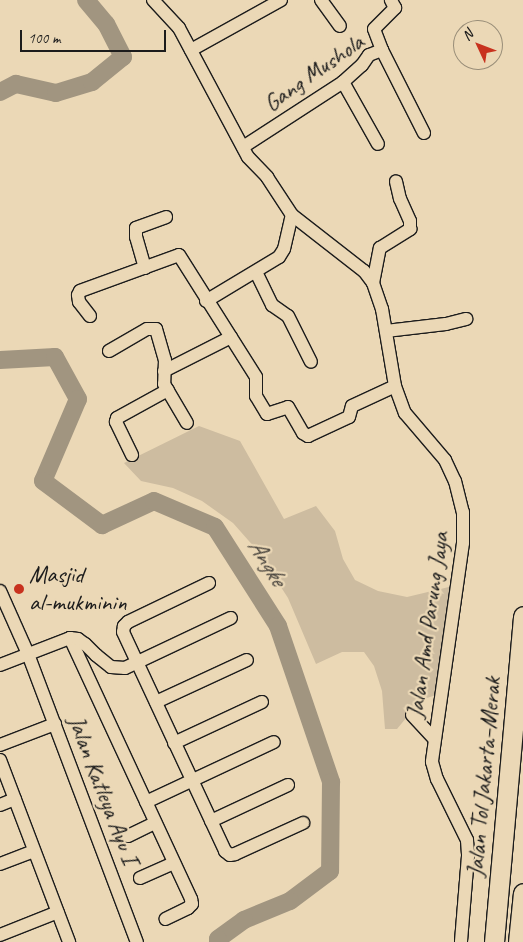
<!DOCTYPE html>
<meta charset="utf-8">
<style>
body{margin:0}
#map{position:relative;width:523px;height:942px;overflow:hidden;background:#ebd8b6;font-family:Caveat,sans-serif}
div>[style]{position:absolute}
.green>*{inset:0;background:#cdbca0}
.river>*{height:18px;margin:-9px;padding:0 9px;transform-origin:9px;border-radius:9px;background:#a19580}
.roads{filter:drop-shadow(1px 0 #1c1c1c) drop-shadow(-1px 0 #1c1c1c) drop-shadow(0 1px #1c1c1c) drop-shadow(0 -1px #1c1c1c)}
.minor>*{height:12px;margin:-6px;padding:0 6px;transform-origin:6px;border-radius:6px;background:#ebd8b6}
.highway>*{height:19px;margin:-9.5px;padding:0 9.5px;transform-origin:9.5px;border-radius:9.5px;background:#ebd8b6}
.dots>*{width:14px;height:14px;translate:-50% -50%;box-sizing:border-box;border:2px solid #ebd8b6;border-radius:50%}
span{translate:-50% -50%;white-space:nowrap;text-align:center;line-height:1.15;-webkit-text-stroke:4.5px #ebd8b6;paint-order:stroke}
.street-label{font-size:24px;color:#1c1c1c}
.poi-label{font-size:24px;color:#1c1c1c}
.left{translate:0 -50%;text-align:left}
.water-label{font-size:25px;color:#4b463f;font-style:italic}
.north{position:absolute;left:453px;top:20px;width:50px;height:50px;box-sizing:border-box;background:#ebd8b6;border:1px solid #988d78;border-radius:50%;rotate:313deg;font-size:14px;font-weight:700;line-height:20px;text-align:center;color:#1c1c1c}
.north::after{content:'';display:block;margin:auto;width:18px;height:22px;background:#c8321e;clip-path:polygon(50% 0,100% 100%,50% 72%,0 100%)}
.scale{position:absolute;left:20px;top:30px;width:146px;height:22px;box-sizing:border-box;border:2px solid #1c1c1c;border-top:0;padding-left:6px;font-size:15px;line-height:18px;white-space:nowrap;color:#1c1c1c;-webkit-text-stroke:4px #ebd8b6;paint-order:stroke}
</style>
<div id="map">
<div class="green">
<i style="clip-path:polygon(199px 426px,240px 441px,284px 519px,316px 506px,335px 531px,343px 559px,355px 580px,378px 591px,407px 597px,453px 586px,436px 695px,421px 700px,397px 729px,385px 729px,382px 691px,374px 666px,364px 652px,342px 652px,316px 664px,288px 598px,257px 550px,233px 523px,202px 501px,173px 488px,141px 481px,124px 463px)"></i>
</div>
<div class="river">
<i style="left:0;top:92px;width:18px;rotate:-27deg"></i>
<i style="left:16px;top:84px;width:41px;rotate:12.7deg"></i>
<i style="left:56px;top:93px;width:38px;rotate:-17deg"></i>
<i style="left:92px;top:82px;width:40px;rotate:-39deg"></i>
<i style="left:123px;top:57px;width:37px;rotate:-117deg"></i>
<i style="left:106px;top:24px;width:31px;rotate:-130deg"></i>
<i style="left:0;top:360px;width:55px;rotate:-3.1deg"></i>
<i style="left:55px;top:357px;width:48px;rotate:61.3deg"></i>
<i style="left:78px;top:399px;width:89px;rotate:113.1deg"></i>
<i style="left:43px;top:481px;width:74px;rotate:36.7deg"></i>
<i style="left:102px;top:525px;width:57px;rotate:-24.8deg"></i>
<i style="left:154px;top:501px;width:66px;rotate:23.1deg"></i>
<i style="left:215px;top:527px;width:117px;rotate:57.5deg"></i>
<i style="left:278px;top:626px;width:165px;rotate:71.2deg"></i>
<i style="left:331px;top:782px;width:89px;rotate:90.6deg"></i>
<i style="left:330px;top:871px;width:50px;rotate:143.1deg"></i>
<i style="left:290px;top:901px;width:50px;rotate:157.6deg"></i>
<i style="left:244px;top:920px;width:32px;rotate:144deg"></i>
<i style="left:218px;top:939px;width:3px;rotate:90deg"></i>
</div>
<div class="roads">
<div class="minor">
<i style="left:153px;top:0;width:38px;rotate:47deg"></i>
<i style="left:179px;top:28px;width:146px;rotate:61.9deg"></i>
<i style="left:248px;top:157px;width:28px;rotate:46deg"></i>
<i style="left:267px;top:177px;width:45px;rotate:56.7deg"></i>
<i style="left:292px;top:215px;width:91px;rotate:37.9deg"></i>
<i style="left:364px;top:271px;width:15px;rotate:53deg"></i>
<i style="left:373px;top:283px;width:28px;rotate:71deg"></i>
<i style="left:382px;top:309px;width:78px;rotate:80.4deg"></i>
<i style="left:395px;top:386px;width:29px;rotate:70deg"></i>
<i style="left:405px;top:413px;width:62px;rotate:49.6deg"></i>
<i style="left:445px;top:460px;width:23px;rotate:65deg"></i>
<i style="left:455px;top:481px;width:32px;rotate:76deg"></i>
<i style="left:463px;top:512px;width:31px;rotate:90deg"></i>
<i style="left:463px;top:543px;width:221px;rotate:98.1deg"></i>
<i style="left:432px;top:762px;width:18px;rotate:74deg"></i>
<i style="left:437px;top:779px;width:68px;rotate:63.8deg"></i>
<i style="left:467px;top:840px;width:16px;rotate:86deg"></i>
<i style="left:468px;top:856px;width:86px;rotate:94.7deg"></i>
<i style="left:321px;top:0;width:32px;rotate:54deg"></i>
<i style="left:191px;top:50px;width:103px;rotate:-29.1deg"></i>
<i style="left:382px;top:50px;width:22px;rotate:-111deg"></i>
<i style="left:374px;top:29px;width:30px;rotate:-45deg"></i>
<i style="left:395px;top:8px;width:9px;rotate:-117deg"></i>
<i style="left:343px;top:82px;width:71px;rotate:60.6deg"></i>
<i style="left:243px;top:147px;width:119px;rotate:-33deg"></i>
<i style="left:343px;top:82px;width:25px;rotate:-42deg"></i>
<i style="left:362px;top:65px;width:12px;rotate:-55deg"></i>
<i style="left:369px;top:55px;width:14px;rotate:-21deg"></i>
<i style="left:382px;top:50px;width:93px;rotate:63.2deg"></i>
<i style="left:145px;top:268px;width:32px;rotate:-106deg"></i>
<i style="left:136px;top:237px;width:9px;rotate:-90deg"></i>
<i style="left:136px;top:228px;width:32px;rotate:-20deg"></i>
<i style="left:256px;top:272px;width:37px;rotate:64deg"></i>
<i style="left:272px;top:305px;width:19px;rotate:35deg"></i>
<i style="left:288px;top:316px;width:51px;rotate:63.4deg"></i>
<i style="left:373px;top:283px;width:36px;rotate:-79deg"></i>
<i style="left:380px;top:248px;width:36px;rotate:-32deg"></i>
<i style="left:410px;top:229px;width:8px;rotate:-90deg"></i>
<i style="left:410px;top:221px;width:24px;rotate:-114deg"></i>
<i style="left:400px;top:199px;width:18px;rotate:-103deg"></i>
<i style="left:206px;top:301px;width:85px;rotate:-31.1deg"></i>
<i style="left:279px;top:257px;width:9px;rotate:-58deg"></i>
<i style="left:284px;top:249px;width:35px;rotate:-77deg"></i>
<i style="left:90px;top:316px;width:18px;rotate:-128deg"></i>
<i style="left:79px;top:302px;width:7px;rotate:-98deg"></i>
<i style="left:78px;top:295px;width:4px;rotate:-63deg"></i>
<i style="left:80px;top:291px;width:105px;rotate:-20deg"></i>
<i style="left:179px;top:255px;width:144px;rotate:57.7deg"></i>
<i style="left:256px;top:377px;width:19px;rotate:90deg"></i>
<i style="left:256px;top:396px;width:21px;rotate:59deg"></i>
<i style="left:267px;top:414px;width:22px;rotate:-18deg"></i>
<i style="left:288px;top:407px;width:30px;rotate:60deg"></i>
<i style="left:303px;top:433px;width:6px;rotate:31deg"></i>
<i style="left:308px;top:436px;width:45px;rotate:-24.9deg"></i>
<i style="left:349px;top:417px;width:11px;rotate:-75deg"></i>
<i style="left:352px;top:406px;width:47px;rotate:-24.9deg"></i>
<i style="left:386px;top:331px;width:60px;rotate:-6.7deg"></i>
<i style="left:446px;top:324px;width:21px;rotate:-14deg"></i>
<i style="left:109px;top:351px;width:44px;rotate:-30.1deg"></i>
<i style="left:147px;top:329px;width:9px"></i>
<i style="left:156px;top:329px;width:32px;rotate:74deg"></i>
<i style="left:165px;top:360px;width:24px;rotate:92deg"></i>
<i style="left:164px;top:384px;width:45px;rotate:59.5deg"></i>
<i style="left:164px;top:371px;width:75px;rotate:-26.9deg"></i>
<i style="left:132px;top:455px;width:37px;rotate:-116deg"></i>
<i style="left:116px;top:422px;width:4px;rotate:-76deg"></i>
<i style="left:117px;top:418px;width:58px;rotate:-28.8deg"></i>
<i style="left:209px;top:583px;width:90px;rotate:154.3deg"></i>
<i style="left:128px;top:622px;width:6px;rotate:135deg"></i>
<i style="left:124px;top:626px;width:6px;rotate:99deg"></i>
<i style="left:123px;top:632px;width:242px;rotate:65deg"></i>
<i style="left:225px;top:851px;width:6px;rotate:39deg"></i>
<i style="left:230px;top:855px;width:5px;rotate:-11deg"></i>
<i style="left:235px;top:854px;width:75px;rotate:-24.5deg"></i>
<i style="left:0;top:591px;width:69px;rotate:66deg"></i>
<i style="left:28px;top:654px;width:308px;rotate:69.3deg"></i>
<i style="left:70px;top:638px;width:288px;rotate:65.1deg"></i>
<i style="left:191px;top:899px;width:5px;rotate:79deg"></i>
<i style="left:192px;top:904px;width:6px;rotate:135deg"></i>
<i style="left:188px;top:908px;width:25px;rotate:154deg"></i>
<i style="left:0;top:665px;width:75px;rotate:-21.1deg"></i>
<i style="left:70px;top:638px;width:8px;rotate:7deg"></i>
<i style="left:78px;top:639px;width:9px;rotate:36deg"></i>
<i style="left:85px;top:644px;width:16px;rotate:45deg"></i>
<i style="left:96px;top:655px;width:19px;rotate:39deg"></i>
<i style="left:111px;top:667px;width:14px;rotate:4deg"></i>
<i style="left:125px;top:668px;width:117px;rotate:-25.3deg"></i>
<i style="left:156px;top:702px;width:100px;rotate:-24.8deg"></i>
<i style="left:412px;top:715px;width:33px;rotate:47deg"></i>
<i style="left:174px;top:743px;width:97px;rotate:-25deg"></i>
<i style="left:0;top:745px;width:59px;rotate:-20.9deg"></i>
<i style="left:0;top:760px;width:195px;rotate:69.2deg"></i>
<i style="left:146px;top:802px;width:141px;rotate:-25.1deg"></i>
<i style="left:0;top:805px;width:16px;rotate:-22deg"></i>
<i style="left:211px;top:821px;width:85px;rotate:-25.1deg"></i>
<i style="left:128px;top:836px;width:30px;rotate:-26deg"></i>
<i style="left:0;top:864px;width:36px;rotate:-21deg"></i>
<i style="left:140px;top:878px;width:37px;rotate:-24deg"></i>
<i style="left:0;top:935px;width:62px;rotate:-21.6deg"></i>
</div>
<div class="highway">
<i style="left:494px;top:942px;width:327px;rotate:-84.9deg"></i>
<i style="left:518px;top:942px;width:49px;rotate:-84.2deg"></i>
</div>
</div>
<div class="dots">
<i style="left:19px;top:589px;background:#c8321e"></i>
</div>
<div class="street-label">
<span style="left:314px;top:73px;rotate:-35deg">Gang Mushola</span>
<span style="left:428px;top:625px;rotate:-82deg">Jalan Amd Parung Jaya</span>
<span style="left:484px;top:777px;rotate:-85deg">Jalan Tol Jakarta–Merak</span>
<span style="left:103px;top:790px;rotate:69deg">Jalan Katleya Ayu I</span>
</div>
<div class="poi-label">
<span class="left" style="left:29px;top:589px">Masjid<br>al-mukminin</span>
</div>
<div class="water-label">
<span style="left:267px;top:562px;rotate:58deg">Angke</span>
</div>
<div class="north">N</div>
<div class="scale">100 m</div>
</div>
